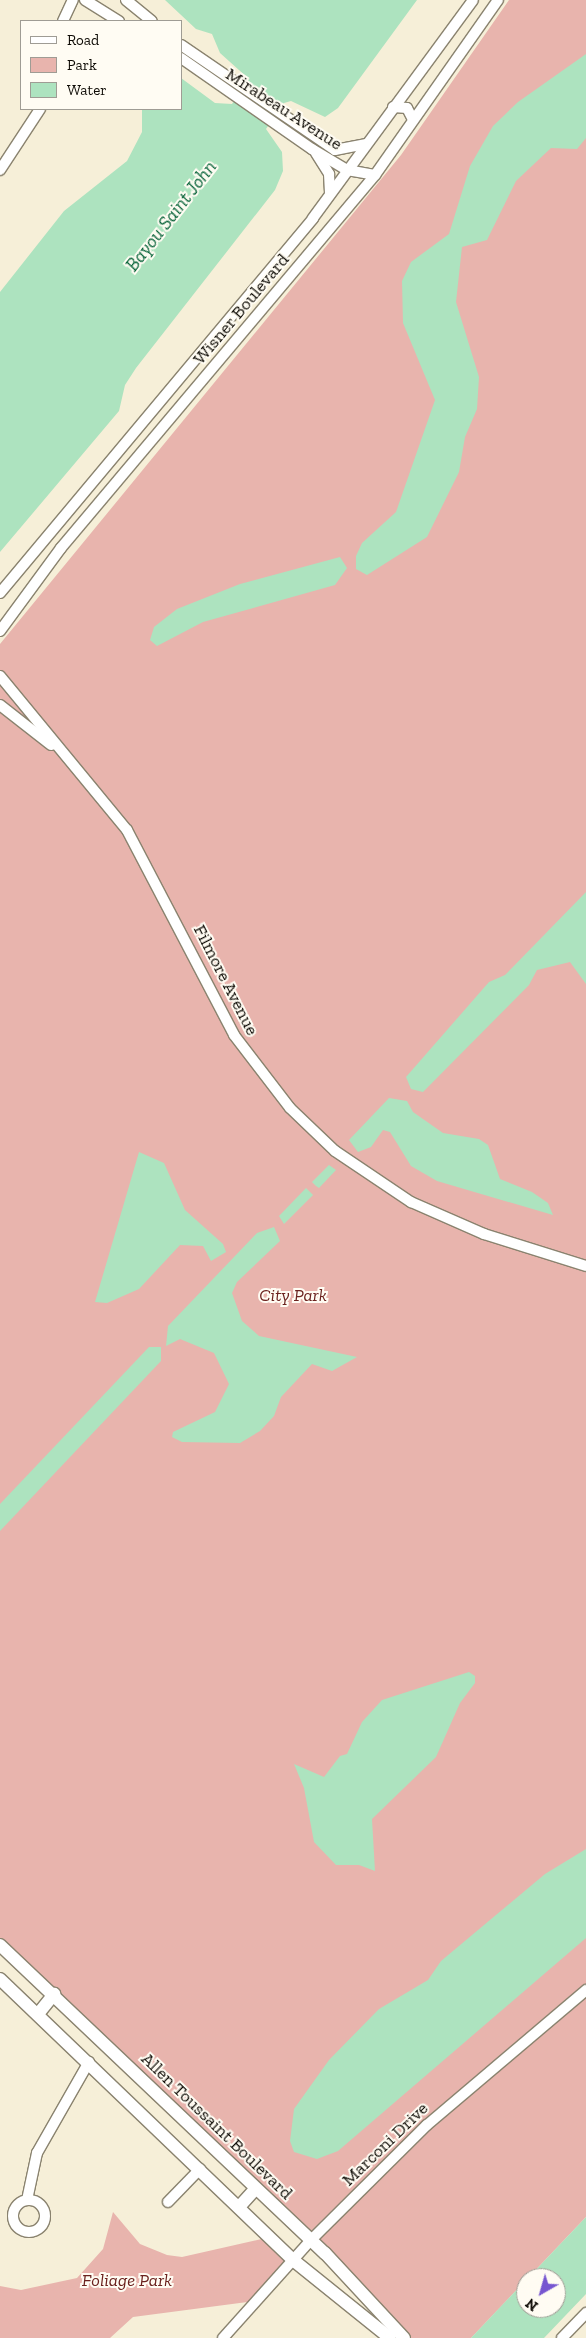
<!DOCTYPE html>
<style>
body{margin:0}
#map{position:relative;width:586px;height:2338px;overflow:hidden;background:#f6efd8;font-family:"Zilla Slab",serif}
div>[style]{position:absolute}
.green>*{inset:0;background:#e8b4ad}
.water>*{inset:0;background:#ade3bf}
.roads{filter:drop-shadow(1px 0 #8a836f) drop-shadow(-1px 0 #8a836f) drop-shadow(0 1px #8a836f) drop-shadow(0 -1px #8a836f)}
.minor>*{height:10px;margin:-5px;padding:0 5px;transform-origin:5px;border-radius:5px;background:#fff}
.minor>.ring{margin:-5px;padding:0;box-sizing:content-box;background:none;border:10px solid #fff;border-radius:50%}
.major>*{height:12px;margin:-6px;padding:0 6px;transform-origin:6px;border-radius:6px;background:#fff}
span{translate:-50% -50%;white-space:nowrap;text-align:center;line-height:1.15;-webkit-text-stroke:4px #fffcf3;paint-order:stroke}
.street-label{font-size:18px;color:#0e0b05}
.park-label{font-size:18px;color:#6b221e;font-style:italic}
.water-label{font-size:19px;color:#056237;font-style:italic}
.legend{position:absolute;left:20px;top:20px;width:162px;height:90px;box-sizing:border-box;background:#fffcf3;border:1px solid #9f9c94;margin:0;padding:6px 9px;list-style:none;font-size:15px;color:#0e0b05}
.legend li{display:flex;align-items:center;gap:10px;height:25px}
.legend b{width:25px;border:1px solid #9f9c94}
.north{position:absolute;left:516px;top:2268px;width:50px;height:50px;box-sizing:border-box;background:#fffcf3;border:1px solid #9f9c94;border-radius:50%;rotate:218deg;font-size:14px;font-weight:700;line-height:20px;text-align:center;color:#0e0b05}
.north::after{content:'';display:block;margin:auto;width:18px;height:22px;background:#7656d0;clip-path:polygon(50% 0,100% 100%,50% 72%,0 100%)}
</style>
<div id="map">
<div class="green">
<i style="clip-path:polygon(509px 0,586px 0,586px 2217px,471px 2338px,404px 2338px,0 1945px,0 644px,401px 155px)"></i>
<i style="clip-path:polygon(113px 2212px,140px 2244px,167px 2255px,182px 2257px,270px 2237px,293px 2260px,255px 2301px,133px 2317px,110px 2338px,0 2338px,0 2286px,21px 2290px,77px 2278px,103px 2249px)"></i>
</div>
<div class="water">
<i style="clip-path:polygon(165px 0,417px 0,338px 108px,325px 117px,291px 101px,284px 103px,266px 129px,282px 152px,283px 171px,275px 190px,136px 368px,125px 385px,119px 411px,0 552px,0 292px,64px 211px,127px 161px,142px 132px,142px 109px,181px 109px,181px 78px,215px 103px,232px 104px,249px 79px,220px 53px,212px 34px,196px 29px)"></i>
<i style="clip-path:polygon(586px 54px,586px 138px,577px 149px,551px 148px,516px 181px,487px 240px,462px 247px,456px 302px,479px 377px,477px 409px,465px 437px,459px 472px,427px 537px,367px 575px,356px 569px,356px 556px,362px 543px,396px 512px,435px 400px,403px 323px,402px 281px,411px 262px,449px 234px,470px 166px,493px 126px,518px 102px)"></i>
<i style="clip-path:polygon(340px 557px,347px 568px,335px 585px,203px 622px,157px 646px,150px 640px,154px 627px,177px 609px,240px 584px)"></i>
<i style="clip-path:polygon(586px 892px,586px 984px,570px 962px,537px 970px,529px 985px,423px 1092px,411px 1089px,406px 1077px,489px 982px,505px 975px)"></i>
<i style="clip-path:polygon(389px 1098px,407px 1101px,413px 1112px,443px 1133px,479px 1139px,488px 1145px,500px 1179px,532px 1192px,548px 1203px,553px 1215px,437px 1181px,411px 1166px,390px 1132px,383px 1130px,371px 1147px,358px 1152px,349px 1140px)"></i>
<i style="clip-path:polygon(139px 1152px,164px 1163px,185px 1210px,223px 1244px,226px 1252px,211px 1261px,203px 1246px,180px 1245px,139px 1289px,107px 1303px,95px 1302px)"></i>
<i style="clip-path:polygon(329px 1165px,336px 1170px,319px 1188px,316px 1186px,312px 1182px)"></i>
<i style="clip-path:polygon(306px 1188px,313px 1195px,284px 1224px,279px 1216px)"></i>
<i style="clip-path:polygon(274px 1227px,280px 1241px,237px 1282px,232px 1293px,242px 1321px,259px 1336px,357px 1357px,332px 1371px,312px 1364px,281px 1397px,274px 1416px,260px 1431px,240px 1443px,182px 1442px,172px 1437px,173px 1432px,215px 1412px,229px 1384px,214px 1353px,180px 1339px,166px 1346px,168px 1326px,257px 1233px)"></i>
<i style="clip-path:polygon(149px 1347px,161px 1347px,161px 1361px,0 1531px,0 1504px)"></i>
<i style="clip-path:polygon(469px 1672px,475px 1676px,475px 1683px,460px 1703px,436px 1757px,372px 1819px,375px 1871px,359px 1865px,336px 1865px,314px 1842px,304px 1788px,294px 1764px,324px 1777px,340px 1756px,347px 1754px,362px 1722px,382px 1700px)"></i>
<i style="clip-path:polygon(586px 1849px,586px 1938px,338px 2151px,317px 2159px,294px 2152px,290px 2141px,294px 2109px,329px 2060px,379px 2009px,428px 1980px,441px 1961px,545px 1874px)"></i>
<i style="clip-path:polygon(586px 2217px,586px 2294px,544px 2338px,471px 2338px,526px 2280px,526px 2308px,556px 2308px,556px 2278px,528px 2278px)"></i>
</div>
<div class="roads">
<div class="minor">
<i style="left:85px;top:0;width:40px;rotate:32deg"></i>
<i style="left:126px;top:0;width:33px;rotate:39deg"></i>
<i style="left:63px;top:21px;width:23px;rotate:-65deg"></i>
<i style="left:181px;top:45px;width:186px;rotate:34.3deg"></i>
<i style="left:335px;top:150px;width:32px;rotate:-11deg"></i>
<i style="left:181px;top:58px;width:160px;rotate:34.8deg"></i>
<i style="left:312px;top:149px;width:41px;rotate:31deg"></i>
<i style="left:347px;top:170px;width:28px;rotate:10deg"></i>
<i style="left:393px;top:107px;width:14px;rotate:4deg"></i>
<i style="left:407px;top:108px;width:13px;rotate:63deg"></i>
<i style="left:316px;top:153px;width:25px;rotate:58deg"></i>
<i style="left:329px;top:174px;width:20px;rotate:87deg"></i>
<i style="left:0;top:170px;width:73px;rotate:-56.7deg"></i>
<i style="left:0;top:593px;width:488px;rotate:-50.1deg"></i>
<i style="left:313px;top:218px;width:270px;rotate:-53.7deg"></i>
<i style="left:0;top:631px;width:103px;rotate:-53.7deg"></i>
<i style="left:61px;top:548px;width:488px;rotate:-49.9deg"></i>
<i style="left:375px;top:175px;width:214px;rotate:-54.9deg"></i>
<i style="left:0;top:676px;width:200px;rotate:50.5deg"></i>
<i style="left:127px;top:830px;width:231px;rotate:62.4deg"></i>
<i style="left:234px;top:1035px;width:92px;rotate:52.5deg"></i>
<i style="left:290px;top:1108px;width:62px;rotate:43.7deg"></i>
<i style="left:335px;top:1151px;width:92px;rotate:33.9deg"></i>
<i style="left:411px;top:1202px;width:80px;rotate:23.7deg"></i>
<i style="left:484px;top:1234px;width:107px;rotate:17.4deg"></i>
<i style="left:0;top:705px;width:65px;rotate:38.1deg"></i>
<i class="ring" style="left:13px;top:2200px;width:22px;height:22px"></i>
<i style="left:27px;top:2200px;width:48px;rotate:-78deg"></i>
<i style="left:37px;top:2153px;width:105px;rotate:-60.3deg"></i>
<i style="left:168px;top:2202px;width:46px;rotate:-45.9deg"></i>
<i style="left:223px;top:2338px;width:132px;rotate:-48.1deg"></i>
<i style="left:311px;top:2240px;width:163px;rotate:-44.8deg"></i>
<i style="left:427px;top:2125px;width:209px;rotate:-40.3deg"></i>
<i style="left:562px;top:2338px;width:35px;rotate:-46deg"></i>
</div>
<div class="major">
<i style="left:0;top:1945px;width:448px;rotate:43.5deg"></i>
<i style="left:325px;top:2253px;width:116px;rotate:47.1deg"></i>
<i style="left:0;top:1979px;width:406px;rotate:43.8deg"></i>
<i style="left:293px;top:2260px;width:124px;rotate:38.8deg"></i>
<i style="left:38px;top:2014px;width:26px;rotate:-51deg"></i>
<i style="left:239px;top:2207px;width:25px;rotate:-48deg"></i>
</div>
</div>
<div class="street-label">
<span style="left:284px;top:109px;rotate:33deg">Mirabeau Avenue</span>
<span style="left:241px;top:309px;rotate:-50deg">Wisner Boulevard</span>
<span style="left:226px;top:980px;rotate:63deg">Filmore Avenue</span>
<span style="left:217px;top:2126px;rotate:44deg">Allen Toussaint Boulevard</span>
<span style="left:385px;top:2144px;rotate:-44deg">Marconi Drive</span>
</div>
<div class="park-label">
<span style="left:293px;top:1295px">City Park</span>
<span style="left:127px;top:2280px">Foliage Park</span>
</div>
<div class="water-label">
<span style="left:171px;top:216px;rotate:-52deg">Bayou Saint John</span>
</div>
<ul class="legend">
<li><b style="height:6px;background:#fff"></b>Road</li>
<li><b style="height:14px;background:#e8b4ad"></b>Park</li>
<li><b style="height:14px;background:#ade3bf"></b>Water</li>
</ul>
<div class="north">N</div>
</div>
